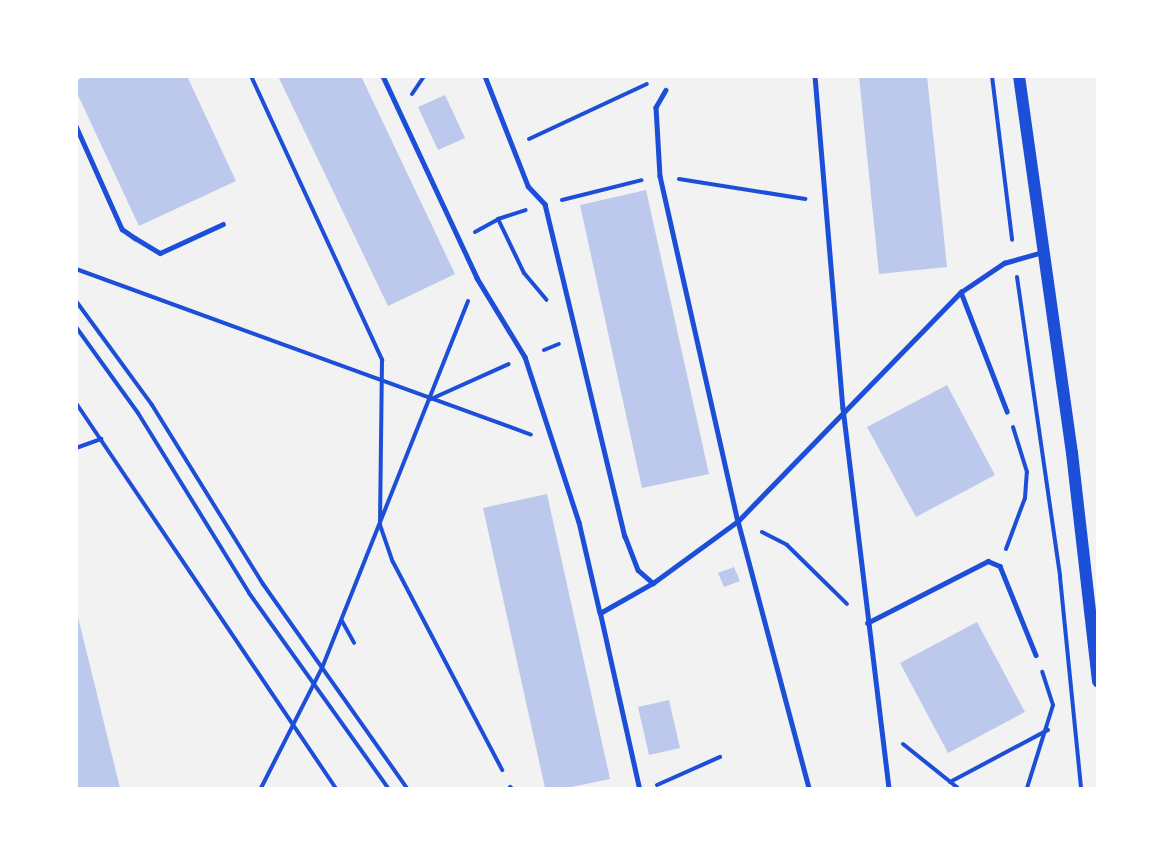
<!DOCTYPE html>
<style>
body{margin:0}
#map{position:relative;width:1174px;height:865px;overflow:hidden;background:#f2f2f2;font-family:Montserrat,sans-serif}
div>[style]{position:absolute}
.building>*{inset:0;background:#bdc9ec}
.path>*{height:4px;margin:-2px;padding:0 2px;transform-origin:2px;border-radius:2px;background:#1d4ed8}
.service>*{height:4.5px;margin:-2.25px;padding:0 2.25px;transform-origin:2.25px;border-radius:2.25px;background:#1d4ed8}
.secondary>*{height:12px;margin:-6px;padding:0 6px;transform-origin:6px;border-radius:6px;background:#1d4ed8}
span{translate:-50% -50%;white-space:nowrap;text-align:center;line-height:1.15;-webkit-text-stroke:4.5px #fff;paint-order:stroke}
.frame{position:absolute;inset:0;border:78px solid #fff;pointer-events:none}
</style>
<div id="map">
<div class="building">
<i style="clip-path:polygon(85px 76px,187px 76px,236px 181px,139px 226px,76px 91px,76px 81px)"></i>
<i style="clip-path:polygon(278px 76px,361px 76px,455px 274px,388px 306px)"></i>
<i style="clip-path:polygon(859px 76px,927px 76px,947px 267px,879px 274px)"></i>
<i style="clip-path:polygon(445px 95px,465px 138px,438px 150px,418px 107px)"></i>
<i style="clip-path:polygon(646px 190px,709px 474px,642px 488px,580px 205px)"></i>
<i style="clip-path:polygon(947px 385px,995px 475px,916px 517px,867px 427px)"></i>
<i style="clip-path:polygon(547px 494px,610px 779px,567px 788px,545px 788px,483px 508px)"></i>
<i style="clip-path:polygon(734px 567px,740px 581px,724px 587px,718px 573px)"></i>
<i style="clip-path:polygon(77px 613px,120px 788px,76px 788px)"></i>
<i style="clip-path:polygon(977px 622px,1025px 712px,948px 753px,900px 663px)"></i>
<i style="clip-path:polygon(669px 700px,680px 748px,649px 755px,638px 707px)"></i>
</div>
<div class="path">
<i style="left:251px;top:76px;width:313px;rotate:65.2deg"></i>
<i style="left:382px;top:360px;width:165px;rotate:90.7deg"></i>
<i style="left:380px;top:525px;width:39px;rotate:71deg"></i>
<i style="left:393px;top:562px;width:235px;rotate:62.3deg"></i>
<i style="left:992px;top:76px;width:165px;rotate:83deg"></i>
<i style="left:412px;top:94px;width:22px;rotate:-56deg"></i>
<i style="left:529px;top:139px;width:130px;rotate:-25deg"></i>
<i style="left:679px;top:179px;width:128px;rotate:9deg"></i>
<i style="left:562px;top:200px;width:82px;rotate:-14deg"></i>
<i style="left:498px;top:219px;width:29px;rotate:-18deg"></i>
<i style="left:475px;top:232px;width:26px;rotate:-29deg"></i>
<i style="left:498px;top:219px;width:60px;rotate:64.3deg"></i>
<i style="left:524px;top:273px;width:35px;rotate:50deg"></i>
<i style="left:76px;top:269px;width:484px;rotate:20deg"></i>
<i style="left:1017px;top:277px;width:303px;rotate:81.8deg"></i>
<i style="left:1060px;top:577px;width:212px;rotate:84.3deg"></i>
<i style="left:76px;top:301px;width:129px;rotate:53.8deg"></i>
<i style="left:152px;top:405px;width:211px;rotate:58.2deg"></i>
<i style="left:263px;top:584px;width:250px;rotate:54.8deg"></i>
<i style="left:76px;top:327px;width:106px;rotate:54.2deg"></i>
<i style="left:138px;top:413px;width:211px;rotate:58.3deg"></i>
<i style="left:249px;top:593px;width:239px;rotate:54.5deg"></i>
<i style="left:544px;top:350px;width:16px;rotate:-22deg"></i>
<i style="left:431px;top:399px;width:85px;rotate:-24.2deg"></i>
<i style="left:76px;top:403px;width:465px;rotate:56deg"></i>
<i style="left:76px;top:448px;width:27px;rotate:-20deg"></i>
<i style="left:762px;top:532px;width:28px;rotate:27deg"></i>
<i style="left:787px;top:545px;width:84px;rotate:44.5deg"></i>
<i style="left:1006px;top:549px;width:54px;rotate:-69.6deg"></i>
<i style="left:1025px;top:498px;width:26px;rotate:-86deg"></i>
<i style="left:1027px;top:472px;width:47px;rotate:-107.3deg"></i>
<i style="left:342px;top:621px;width:25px;rotate:61deg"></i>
<i style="left:903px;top:744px;width:70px;rotate:38.7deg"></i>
<i style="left:950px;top:782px;width:111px;rotate:-28deg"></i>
<i style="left:657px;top:785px;width:69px;rotate:-24deg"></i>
<i style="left:261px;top:788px;width:135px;rotate:-63.1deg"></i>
<i style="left:322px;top:668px;width:395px;rotate:-68.3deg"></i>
<i style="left:1027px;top:788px;width:87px;rotate:-72.6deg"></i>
<i style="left:1053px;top:705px;width:35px;rotate:-108deg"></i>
</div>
<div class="service">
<i style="left:383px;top:76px;width:223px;rotate:65deg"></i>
<i style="left:477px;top:278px;width:92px;rotate:58.7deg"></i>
<i style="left:525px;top:357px;width:174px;rotate:71.9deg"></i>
<i style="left:579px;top:522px;width:93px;rotate:77deg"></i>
<i style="left:485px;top:76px;width:118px;rotate:68.6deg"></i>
<i style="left:528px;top:186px;width:25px;rotate:47deg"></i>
<i style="left:545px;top:204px;width:342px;rotate:76.5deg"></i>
<i style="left:625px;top:536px;width:36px;rotate:69deg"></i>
<i style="left:638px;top:570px;width:20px;rotate:41deg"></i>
<i style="left:815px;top:76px;width:333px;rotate:85.2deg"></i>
<i style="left:843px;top:408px;width:383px;rotate:83.1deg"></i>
<i style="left:666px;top:90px;width:20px;rotate:120deg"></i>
<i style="left:656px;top:107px;width:69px;rotate:86.7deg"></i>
<i style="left:660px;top:176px;width:354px;rotate:77.3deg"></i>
<i style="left:738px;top:521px;width:276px;rotate:75.1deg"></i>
<i style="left:76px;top:126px;width:113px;rotate:65.9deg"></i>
<i style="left:122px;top:229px;width:16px;rotate:35deg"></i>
<i style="left:135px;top:238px;width:29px;rotate:31deg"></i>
<i style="left:160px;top:253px;width:69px;rotate:-24.7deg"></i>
<i style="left:961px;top:292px;width:128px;rotate:68.9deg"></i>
<i style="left:867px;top:623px;width:136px;rotate:-27.1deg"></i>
<i style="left:988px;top:561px;width:13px;rotate:23deg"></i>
<i style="left:1000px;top:566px;width:96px;rotate:68deg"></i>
<i style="left:510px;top:787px;width:1px;rotate:45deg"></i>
<i style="left:639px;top:788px;width:179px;rotate:-102.6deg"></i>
<i style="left:600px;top:613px;width:61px;rotate:-29.5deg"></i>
<i style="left:653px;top:583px;width:105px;rotate:-36.1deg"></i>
<i style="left:738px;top:521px;width:320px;rotate:-45.8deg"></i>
<i style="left:961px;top:292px;width:52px;rotate:-34deg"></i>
<i style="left:1004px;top:263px;width:41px;rotate:-15.8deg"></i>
</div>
<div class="secondary">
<i style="left:1019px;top:76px;width:381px;rotate:82deg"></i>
<i style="left:1072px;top:453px;width:230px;rotate:83.5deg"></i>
</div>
<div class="frame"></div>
</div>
